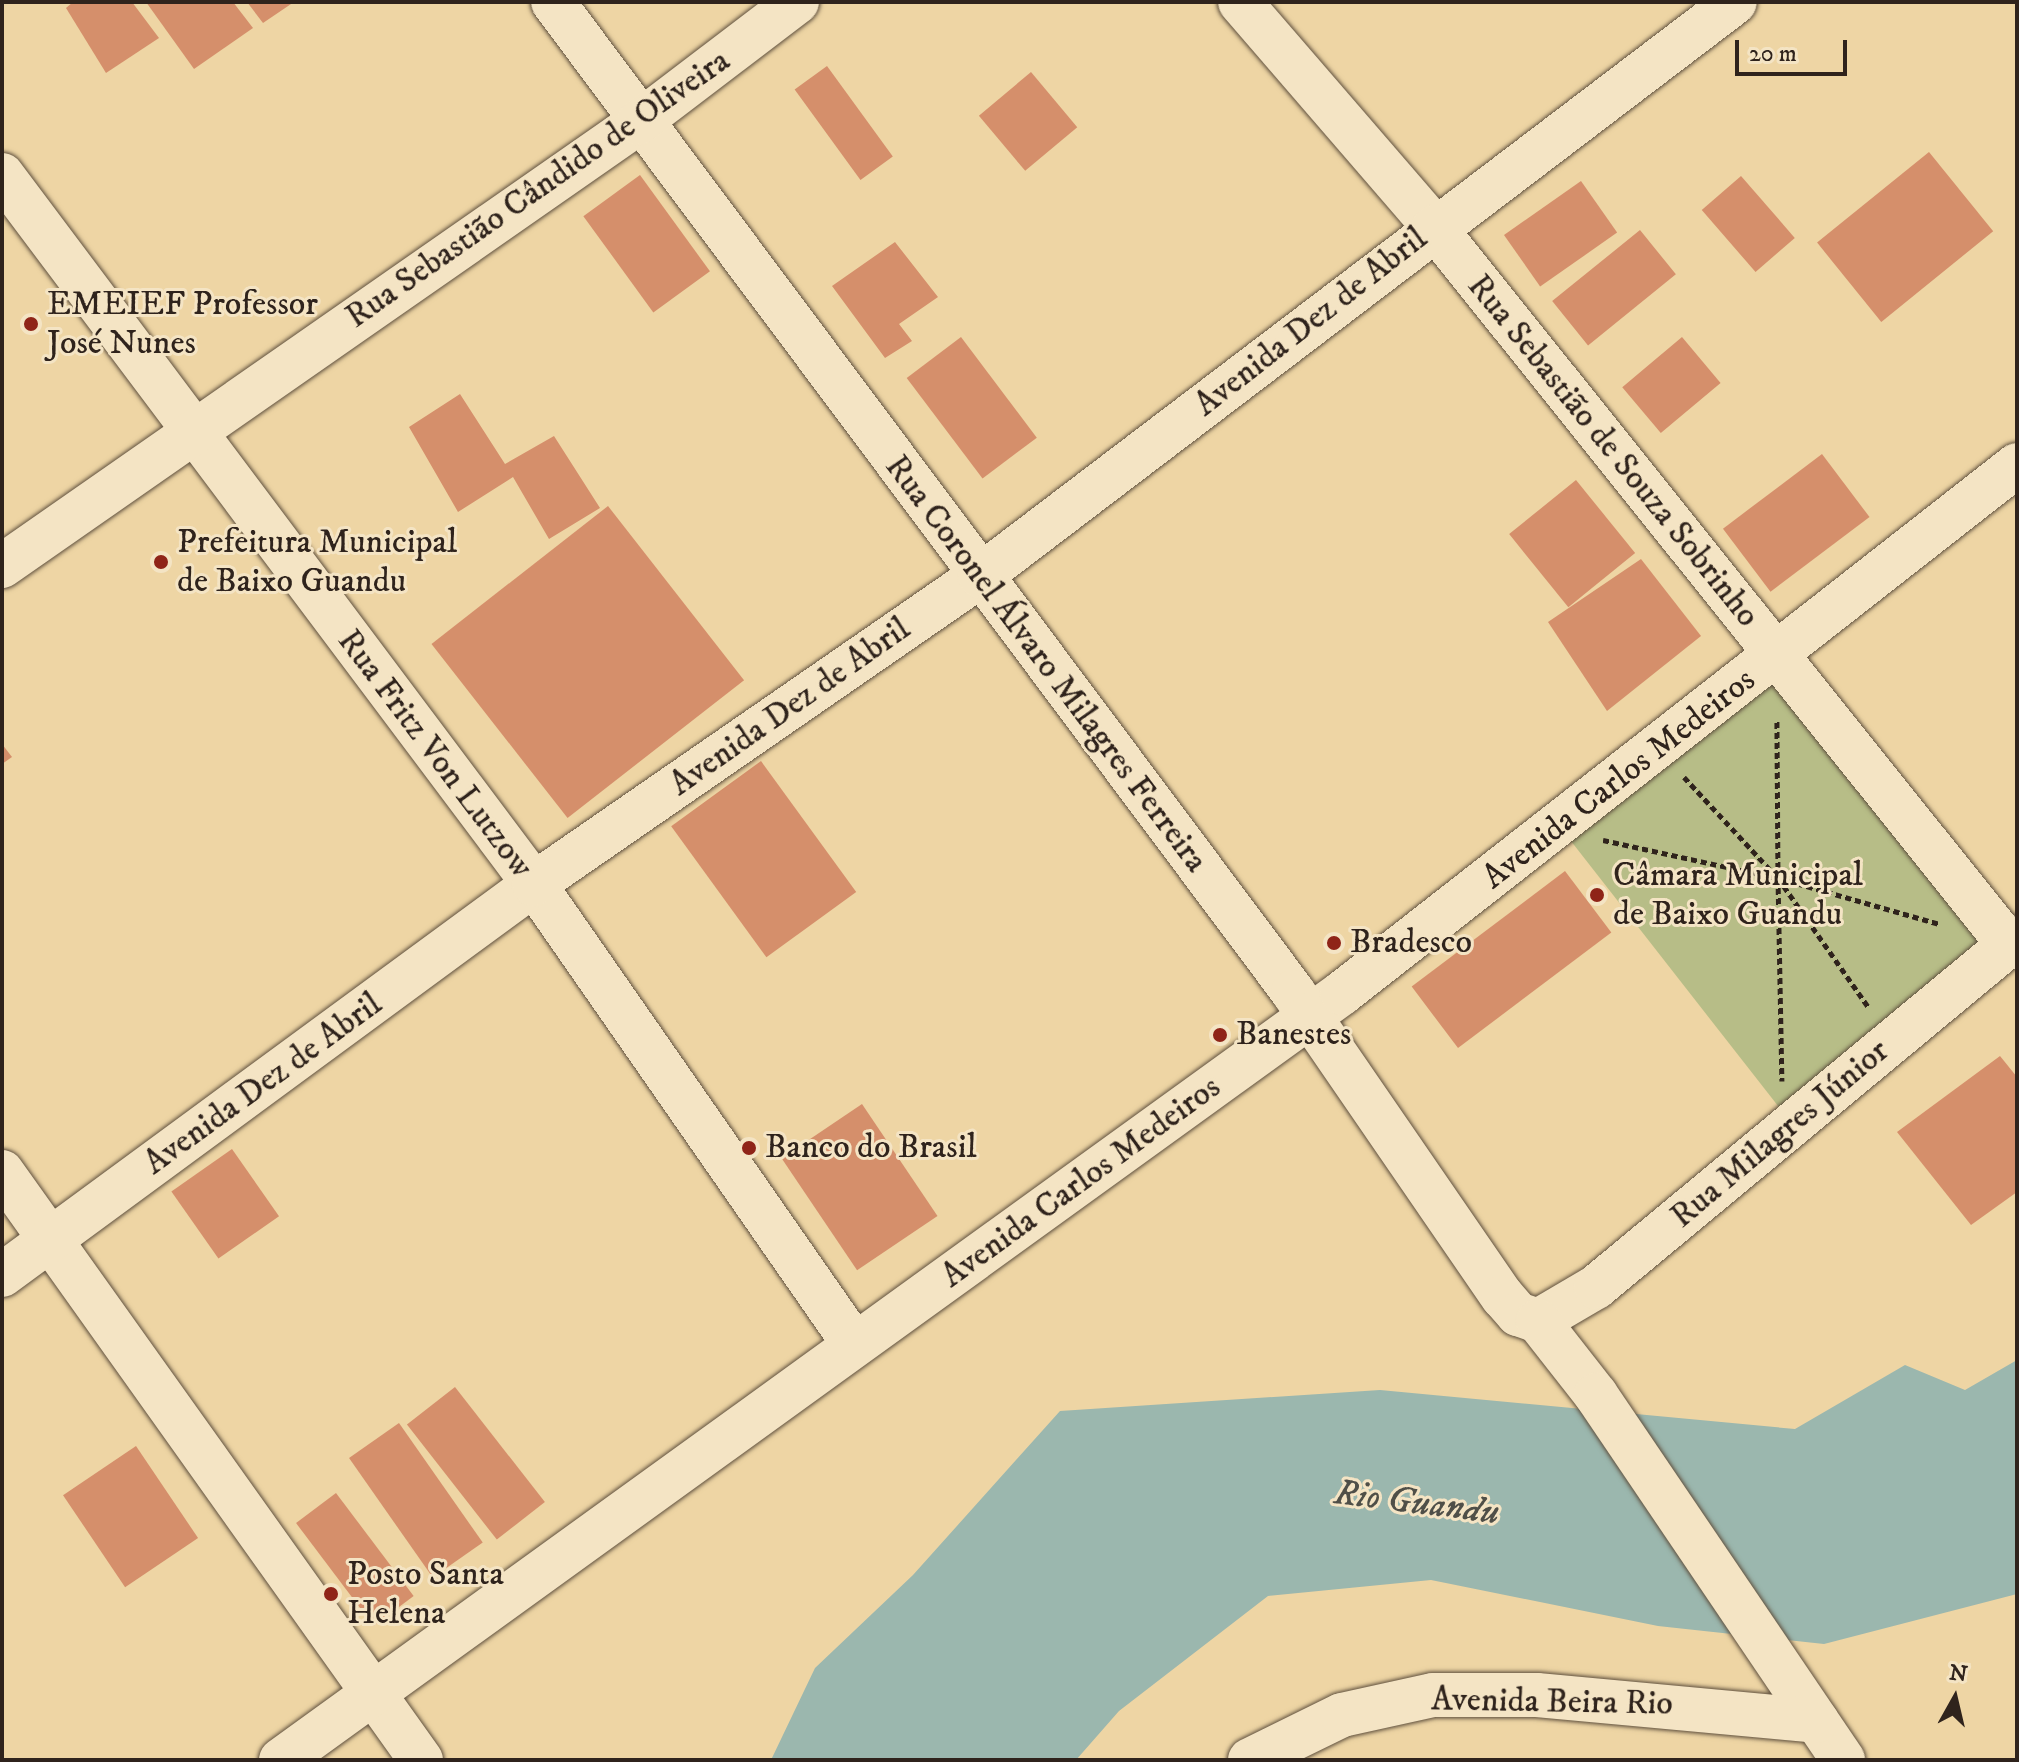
<!DOCTYPE html>
<html>
<head>
<meta charset="utf-8">
<style>
	body { margin:0 }
	#map { position:relative; width:2019px; height:1762px; overflow:hidden; background:#eed5a4; font-family:"IM FELL DW Pica",serif }
	div>[style] { position:absolute }
	.green>* { inset:0; background:#b7bd87; transform-origin:0 0 }
	.water>* { inset:0; background:#9bb7ae }
	.building>* { inset:0; background:#d58f6b; transform-origin:0 0 }
	.path>* { height:5px; margin-top:-2.5px; transform-origin:0; background:repeating-linear-gradient(90deg,#2f231c 0 6px,transparent 0 10px) }
	.roads { filter:drop-shadow(0 0 2px #5f503e) drop-shadow(0 0 2px #5f503e) }
	.minor>* { height:44px; margin:-22px; padding:0 22px; transform-origin:22px; border-radius:22px; background:#f4e4c4 }
	.dots>* { width:22px; height:22px; translate:-50% -50%; box-sizing:border-box; border:4px solid #f4e4c4; border-radius:50% }
	span { translate:-50% -50%; white-space:nowrap; text-align:center; line-height:1.15; -webkit-text-stroke:6px #f4e4c4; paint-order:stroke }
	.street-label { font-size:34px; color:#2f231c }
	.poi-label { font-size:34px; color:#2f231c }
	.left { translate:0 -50%; text-align:left }
	.water-label { font-size:36px; color:#4f4f48; font-style:italic }
	.frame { position:absolute; inset:0; border:4px solid #2f231c; pointer-events:none }
	.north { position:absolute; left:1915px; top:1658px; width:80px; height:80px; -webkit-text-stroke:6px #f4e4c4; paint-order:stroke; rotate:8deg; font-size:22px; font-weight:700; line-height:32px; text-align:center; color:#2f231c }
	.north::after { content:''; display:block; margin:auto; width:28px; height:36px; background:#2f231c; clip-path:polygon(50% 0,100% 100%,50% 72%,0 100%) }
	.scale { position:absolute; left:1735px; top:40px; width:112px; height:36px; box-sizing:border-box; border:4px solid #2f231c; border-top:0; padding-left:10px; font-size:24px; line-height:28px; white-space:nowrap; color:#2f231c; -webkit-text-stroke:6px #f4e4c4; paint-order:stroke }
</style>
</head>
<body>
<div id="map">
	<div class="green">
		<i style="left:1778px;top:674px;width:345px;height:266px;rotate:52deg"></i>
	</div>
	<div class="water">
		<i style="clip-path:polygon(2017px 1360px,2017px 1594px,1824px 1644px,1658px 1626px,1431px 1580px,1268px 1596px,1119px 1711px,1076px 1760px,771px 1760px,815px 1668px,913px 1575px,1060px 1411px,1380px 1390px,1795px 1429px,1905px 1365px,1965px 1390px)"></i>
	</div>
	<div class="building">
		<i style="clip-path:polygon(73px 2px,132px 2px,159px 38px,106px 73px,66px 8px)"></i>
		<i style="clip-path:polygon(146px 2px,233px 2px,253px 28px,194px 69px)"></i>
		<i style="clip-path:polygon(247px 2px,294px 2px,263px 23px)"></i>
		<i style="left:827px;top:66px;width:112px;height:40px;rotate:54deg"></i>
		<i style="left:1031px;top:72px;width:72px;height:68px;rotate:50deg"></i>
		<i style="left:1929px;top:152px;width:102px;height:144px;rotate:51deg"></i>
		<i style="left:640px;top:175px;width:119px;height:70px;rotate:54deg"></i>
		<i style="left:1741px;top:176px;width:82px;height:52px;rotate:49deg"></i>
		<i style="left:1581px;top:181px;width:63px;height:94px;rotate:55deg"></i>
		<i style="left:1640px;top:230px;width:57px;height:113px;rotate:51deg"></i>
		<i style="clip-path:polygon(895px 242px,938px 297px,899px 324px,912px 341px,885px 358px,832px 286px)"></i>
		<i style="left:961px;top:337px;width:126px;height:68px;rotate:53deg"></i>
		<i style="left:1682px;top:337px;width:60px;height:78px;rotate:50deg"></i>
		<i style="clip-path:polygon(460px 394px,505px 464px,554px 436px,600px 508px,549px 539px,513px 477px,458px 512px,409px 427px)"></i>
		<i style="left:1822px;top:454px;width:79px;height:124px;rotate:53deg"></i>
		<i style="left:1576px;top:480px;width:94px;height:86px;rotate:51deg"></i>
		<i style="left:608px;top:506px;width:221px;height:224px;rotate:52deg"></i>
		<i style="clip-path:polygon(1641px 559px,1701px 636px,1607px 711px,1548px 622px)"></i>
		<i style="clip-path:polygon(2px 744px,12px 757px,2px 764px)"></i>
		<i style="left:761px;top:761px;width:162px;height:111px;rotate:54deg"></i>
		<i style="left:1565px;top:871px;width:77px;height:192px;rotate:53deg"></i>
		<i style="clip-path:polygon(2000px 1056px,2017px 1077px,2017px 1192px,1971px 1225px,1897px 1132px)"></i>
		<i style="left:862px;top:1104px;width:135px;height:97px;rotate:56deg"></i>
		<i style="left:232px;top:1149px;width:82px;height:74px;rotate:55deg"></i>
		<i style="left:455px;top:1387px;width:146px;height:61px;rotate:52deg"></i>
		<i style="left:399px;top:1423px;width:146px;height:61px;rotate:55deg"></i>
		<i style="left:136px;top:1446px;width:111px;height:88px;rotate:56deg"></i>
		<i style="left:336px;top:1493px;width:129px;height:50px;rotate:53deg"></i>
	</div>
	<div class="path">
		<i style="left:1684px;top:777px;width:138px;rotate:47.1deg"></i>
		<i style="left:1778px;top:878px;width:157px;rotate:-90.4deg"></i>
		<i style="left:1603px;top:840px;width:179px;rotate:12.3deg"></i>
		<i style="left:1778px;top:878px;width:167px;rotate:15.9deg"></i>
		<i style="left:1778px;top:878px;width:203px;rotate:88.9deg"></i>
		<i style="left:1778px;top:878px;width:159px;rotate:55deg"></i>
	</div>
	<div class="roads">
		<div class="minor">
			<i style="left:553px;top:2px;width:1236px;rotate:53.22deg"></i>
			<i style="left:1293px;top:992px;width:370px;rotate:55.5deg"></i>
			<i style="left:1503px;top:1297px;width:23px;rotate:49deg"></i>
			<i style="left:1518px;top:1314px;width:21px;rotate:19deg"></i>
			<i style="left:1240px;top:2px;width:297px;rotate:49.2deg"></i>
			<i style="left:1434px;top:227px;width:920px;rotate:51.31deg"></i>
			<i style="left:2px;top:175px;width:886px;rotate:53.12deg"></i>
			<i style="left:534px;top:884px;width:560px;rotate:55.18deg"></i>
			<i style="left:2px;top:566px;width:775px;rotate:-34.86deg"></i>
			<i style="left:638px;top:123px;width:200px;rotate:-37.3deg"></i>
			<i style="left:2px;top:1172px;width:722px;rotate:54.53deg"></i>
			<i style="left:2px;top:1275px;width:660px;rotate:-36.31deg"></i>
			<i style="left:534px;top:884px;width:542px;rotate:-34.63deg"></i>
			<i style="left:980px;top:576px;width:948px;rotate:-37.24deg"></i>
			<i style="left:1538px;top:1321px;width:67px;rotate:-30.4deg"></i>
			<i style="left:1596px;top:1287px;width:547px;rotate:-39.66deg"></i>
			<i style="left:1538px;top:1321px;width:94px;rotate:51.9deg"></i>
			<i style="left:1596px;top:1395px;width:441px;rotate:55.9deg"></i>
			<i style="left:281px;top:1760px;width:1309px;rotate:-35.86deg"></i>
			<i style="left:1342px;top:993px;width:857px;rotate:-38.03deg"></i>
			<i style="left:1250px;top:1760px;width:102px;rotate:-26.1deg"></i>
			<i style="left:1342px;top:1715px;width:93px;rotate:-12.4deg"></i>
			<i style="left:1433px;top:1695px;width:104px"></i>
			<i style="left:1537px;top:1695px;width:281px;rotate:5.3deg"></i>
		</div>
	</div>
	<div class="dots">
		<i style="left:31px;top:324px;background:#8f2418"></i>
		<i style="left:161px;top:562px;background:#8f2418"></i>
		<i style="left:1597px;top:895px;background:#8f2418"></i>
		<i style="left:1334px;top:943px;background:#8f2418"></i>
		<i style="left:1220px;top:1035px;background:#8f2418"></i>
		<i style="left:749px;top:1148px;background:#8f2418"></i>
		<i style="left:331px;top:1594px;background:#8f2418"></i>
	</div>
	<div class="street-label">
		<span style="left:538px;top:189px;rotate:-35deg">Rua Sebastião Cândido de Oliveira</span>
		<span style="left:1311px;top:322px;rotate:-38deg">Avenida Dez de Abril</span>
		<span style="left:1613px;top:451px;rotate:51deg">Rua Sebastião de Souza Sobrinho</span>
		<span style="left:1046px;top:664px;rotate:53deg">Rua Coronel Álvaro Milagres Ferreira</span>
		<span style="left:790px;top:707px;rotate:-35deg">Avenida Dez de Abril</span>
		<span style="left:435px;top:754px;rotate:53deg">Rua Fritz Von Lutzow</span>
		<span style="left:1619px;top:779px;rotate:-38deg">Avenida Carlos Medeiros</span>
		<span style="left:263px;top:1084px;rotate:-36deg">Avenida Dez de Abril</span>
		<span style="left:1780px;top:1134px;rotate:-40deg">Rua Milagres Júnior</span>
		<span style="left:1081px;top:1182px;rotate:-36deg">Avenida Carlos Medeiros</span>
		<span style="left:1552px;top:1702px;rotate:1deg">Avenida Beira Rio</span>
	</div>
	<div class="poi-label">
		<span class="left" style="left:47px;top:324px">EMEIEF Professor<br>José Nunes</span>
		<span class="left" style="left:177px;top:562px">Prefeitura Municipal<br>de Baixo Guandu</span>
		<span class="left" style="left:1613px;top:895px">Câmara Municipal<br>de Baixo Guandu</span>
		<span class="left" style="left:1350px;top:943px">Bradesco</span>
		<span class="left" style="left:1236px;top:1035px">Banestes</span>
		<span class="left" style="left:765px;top:1148px">Banco do Brasil</span>
		<span class="left" style="left:347px;top:1594px">Posto Santa<br>Helena</span>
	</div>
	<div class="water-label">
		<span style="left:1417px;top:1503px;rotate:7deg">Rio Guandu</span>
	</div>
	<div class="frame"></div>
	<div class="north">N</div>
	<div class="scale">20 m</div>
</div>
</body>
</html>
